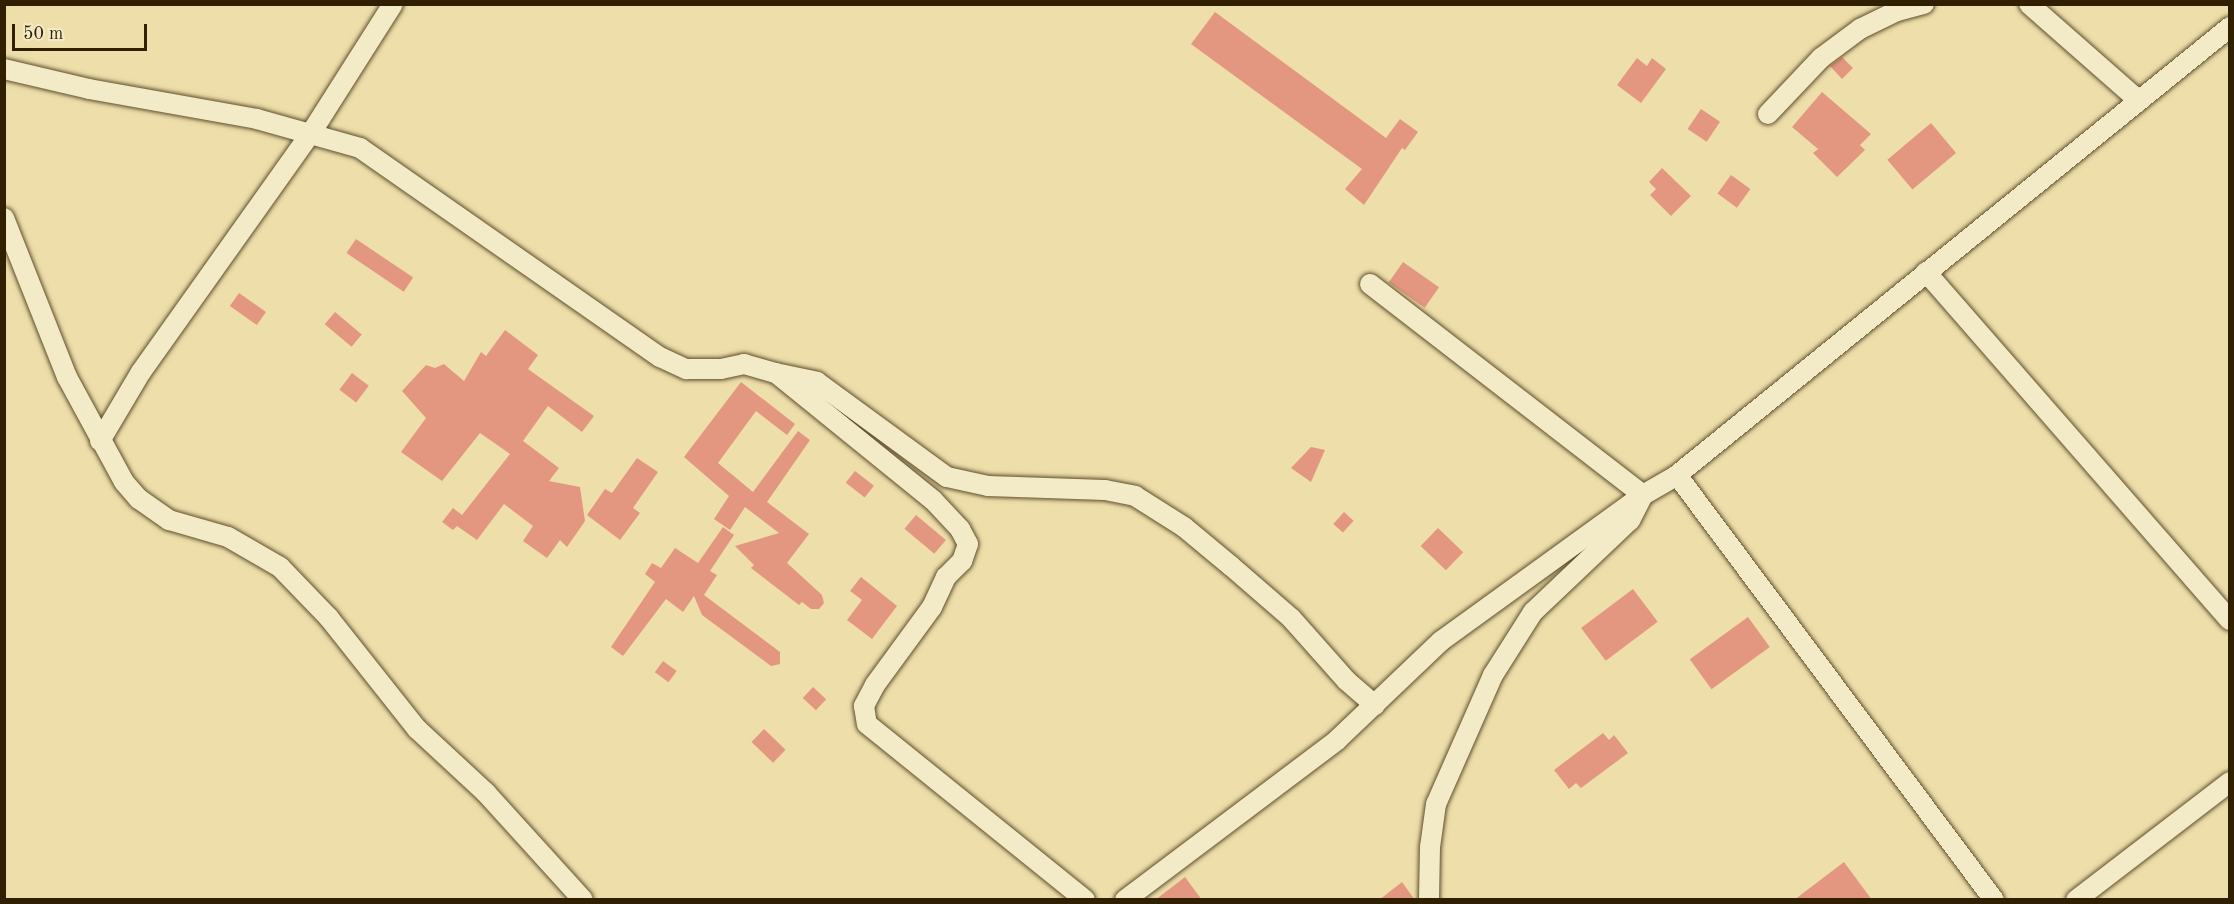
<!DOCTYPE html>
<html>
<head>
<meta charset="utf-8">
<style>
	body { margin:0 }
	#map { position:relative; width:2234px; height:904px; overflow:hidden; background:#eddeaa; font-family:"Old Standard TT",serif }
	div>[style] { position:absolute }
	.building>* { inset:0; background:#e49780; transform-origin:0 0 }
	.roads { filter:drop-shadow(0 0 2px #604f2c) drop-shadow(0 0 2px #604f2c) }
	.minor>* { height:20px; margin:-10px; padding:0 10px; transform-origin:10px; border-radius:10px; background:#f3eac8 }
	span { translate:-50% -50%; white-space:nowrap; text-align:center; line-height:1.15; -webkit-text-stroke:4.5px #f3eac8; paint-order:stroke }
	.frame { position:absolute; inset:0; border:6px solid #311f02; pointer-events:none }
	.scale { position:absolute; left:12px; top:24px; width:135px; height:27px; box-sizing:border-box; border:3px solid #311f02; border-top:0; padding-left:8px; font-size:18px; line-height:21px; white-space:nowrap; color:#311f02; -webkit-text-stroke:4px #f3eac8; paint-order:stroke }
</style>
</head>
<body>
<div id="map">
	<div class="building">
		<i style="clip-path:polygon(1215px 12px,1386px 138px,1400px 119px,1418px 132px,1405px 150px,1402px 148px,1364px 205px,1345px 189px,1362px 169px,1191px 44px)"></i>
		<i style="clip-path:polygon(1842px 57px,1853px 68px,1842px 79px,1830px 66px)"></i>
		<i style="clip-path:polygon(1637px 58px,1647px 66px,1652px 58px,1666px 69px,1641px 103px,1617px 85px)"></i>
		<i style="clip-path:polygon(1822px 92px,1871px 134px,1860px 145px,1865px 150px,1837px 177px,1813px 153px,1818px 149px,1792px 127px)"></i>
		<i style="left:1701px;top:109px;width:23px;height:24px;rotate:34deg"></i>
		<i style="left:1931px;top:123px;width:39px;height:57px;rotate:50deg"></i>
		<i style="clip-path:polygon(1662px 168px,1691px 196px,1671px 216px,1650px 195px,1656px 189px,1649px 182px)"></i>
		<i style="left:1731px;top:175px;width:24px;height:23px;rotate:36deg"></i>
		<i style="left:356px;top:239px;width:69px;height:17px;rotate:34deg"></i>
		<i style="left:1403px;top:262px;width:44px;height:25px;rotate:35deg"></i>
		<i style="left:239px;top:293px;width:33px;height:16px;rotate:35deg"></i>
		<i style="left:335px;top:312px;width:35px;height:16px;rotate:40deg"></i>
		<i style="clip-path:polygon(505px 330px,538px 355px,528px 369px,594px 416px,582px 432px,548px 406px,523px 441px,559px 468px,549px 481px,580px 487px,585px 521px,567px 547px,560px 540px,547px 558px,523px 541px,533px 526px,504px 504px,477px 540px,457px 526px,453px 530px,442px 522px,453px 508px,462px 515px,510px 454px,503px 449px,480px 433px,442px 481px,401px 452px,426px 418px,402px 391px,426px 365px,435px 368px,444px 364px,464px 381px,481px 352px,486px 356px)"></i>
		<i style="left:352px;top:373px;width:21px;height:21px;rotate:37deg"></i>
		<i style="clip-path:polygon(741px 382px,795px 424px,787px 435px,756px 411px,718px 463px,753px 492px,798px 431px,810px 440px,767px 502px,809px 534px,787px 563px,822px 595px,824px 603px,819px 609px,811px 609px,802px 602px,799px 605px,751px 568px,754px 565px,735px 546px,779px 533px,745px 507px,730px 530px,714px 519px,729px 496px,684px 457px)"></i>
		<i style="clip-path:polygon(1311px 447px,1325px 450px,1311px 482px,1291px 468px)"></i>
		<i style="clip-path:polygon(637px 458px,658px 472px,633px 508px,640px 513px,620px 540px,587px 515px,605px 489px,612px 493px)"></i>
		<i style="left:855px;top:471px;width:24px;height:15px;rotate:38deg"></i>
		<i style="left:1344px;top:512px;width:13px;height:16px;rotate:42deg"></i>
		<i style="left:916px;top:515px;width:39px;height:18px;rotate:40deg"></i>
		<i style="clip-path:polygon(723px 527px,734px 535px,710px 571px,717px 575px,704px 595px,780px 652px,780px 664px,771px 666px,702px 615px,694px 596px,683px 612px,666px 599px,623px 656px,611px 647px,655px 582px,645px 574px,652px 563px,661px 568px,675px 548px,698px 563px)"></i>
		<i style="left:1438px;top:528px;width:35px;height:25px;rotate:44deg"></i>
		<i style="clip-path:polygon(861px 577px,897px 606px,872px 639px,847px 620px,862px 600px,850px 591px)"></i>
		<i style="left:1633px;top:589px;width:41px;height:65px;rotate:53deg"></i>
		<i style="left:1748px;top:617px;width:37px;height:72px;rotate:54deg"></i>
		<i style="left:663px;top:661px;width:17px;height:14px;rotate:36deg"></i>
		<i style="left:813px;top:687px;width:18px;height:15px;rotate:43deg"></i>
		<i style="left:764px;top:729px;width:30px;height:18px;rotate:44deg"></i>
		<i style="clip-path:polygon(1603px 733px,1609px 740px,1614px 735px,1628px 753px,1581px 788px,1576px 783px,1569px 789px,1554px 770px)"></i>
		<i style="clip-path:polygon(1844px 862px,1872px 900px,1794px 900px)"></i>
		<i style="clip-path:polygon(1185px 877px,1202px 900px,1155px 900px)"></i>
		<i style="clip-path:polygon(1402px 882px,1415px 900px,1379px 900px)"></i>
	</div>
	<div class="roads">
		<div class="minor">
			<i style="left:2029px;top:4px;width:144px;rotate:41.3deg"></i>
			<i style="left:4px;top:69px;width:87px;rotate:13.2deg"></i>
			<i style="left:89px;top:89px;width:171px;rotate:10.1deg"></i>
			<i style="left:257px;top:119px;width:107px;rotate:15.7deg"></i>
			<i style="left:360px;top:148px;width:366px;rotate:34.9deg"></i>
			<i style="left:660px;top:357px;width:29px;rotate:25deg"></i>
			<i style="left:686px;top:369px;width:35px"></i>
			<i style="left:721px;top:369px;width:24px;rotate:-12deg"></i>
			<i style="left:744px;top:364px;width:33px;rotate:16deg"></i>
			<i style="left:776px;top:373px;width:202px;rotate:39deg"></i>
			<i style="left:933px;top:500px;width:40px;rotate:47deg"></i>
			<i style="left:960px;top:529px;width:17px;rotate:62deg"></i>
			<i style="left:968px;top:544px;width:18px;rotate:109deg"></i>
			<i style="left:962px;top:561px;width:23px;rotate:135deg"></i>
			<i style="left:946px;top:577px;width:33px;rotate:115deg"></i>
			<i style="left:932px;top:607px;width:97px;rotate:126.2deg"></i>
			<i style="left:875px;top:685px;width:24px;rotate:118deg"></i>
			<i style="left:864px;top:706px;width:18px;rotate:81deg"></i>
			<i style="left:867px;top:724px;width:280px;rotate:38.9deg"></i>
			<i style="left:1768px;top:114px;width:77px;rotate:-46.6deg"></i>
			<i style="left:1821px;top:58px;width:49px;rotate:-36.6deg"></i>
			<i style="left:1860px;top:29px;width:41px;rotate:-25.9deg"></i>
			<i style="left:1897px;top:11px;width:28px;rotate:-15deg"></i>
			<i style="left:4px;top:218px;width:171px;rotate:68.4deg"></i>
			<i style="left:67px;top:377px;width:119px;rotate:61.5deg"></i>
			<i style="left:124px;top:482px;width:23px;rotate:49deg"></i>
			<i style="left:139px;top:499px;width:37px;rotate:35deg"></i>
			<i style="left:169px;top:520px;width:61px;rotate:16.1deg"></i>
			<i style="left:228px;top:537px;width:60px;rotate:30deg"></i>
			<i style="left:280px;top:567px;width:71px;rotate:46.1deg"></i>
			<i style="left:329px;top:618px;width:142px;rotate:51.6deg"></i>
			<i style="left:417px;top:729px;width:94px;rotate:42.8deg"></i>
			<i style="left:486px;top:793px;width:144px;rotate:47.8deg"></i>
			<i style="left:1926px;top:272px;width:462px;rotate:48.9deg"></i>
			<i style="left:1370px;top:284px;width:345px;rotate:37.7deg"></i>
			<i style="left:1643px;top:495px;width:28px;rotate:117deg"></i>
			<i style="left:1630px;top:520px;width:134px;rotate:136.5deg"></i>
			<i style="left:1533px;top:612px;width:75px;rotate:122.4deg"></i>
			<i style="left:1493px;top:675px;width:141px;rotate:113.8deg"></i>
			<i style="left:1436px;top:804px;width:43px;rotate:97.9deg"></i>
			<i style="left:1430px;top:847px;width:53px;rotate:91.1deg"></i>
			<i style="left:780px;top:374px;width:38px;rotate:12deg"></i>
			<i style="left:817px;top:382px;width:161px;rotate:36.2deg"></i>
			<i style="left:947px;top:477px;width:42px;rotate:12.4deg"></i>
			<i style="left:988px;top:486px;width:117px;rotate:2deg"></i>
			<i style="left:1105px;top:490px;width:31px;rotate:11deg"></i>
			<i style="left:1135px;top:496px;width:58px;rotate:32.3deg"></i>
			<i style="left:1184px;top:527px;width:61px;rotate:39.7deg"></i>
			<i style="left:1231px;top:566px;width:79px;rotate:40.9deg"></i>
			<i style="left:1291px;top:618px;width:84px;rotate:48.4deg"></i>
			<i style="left:1347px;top:681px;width:37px;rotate:41deg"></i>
			<i style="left:100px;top:441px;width:80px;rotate:-59.3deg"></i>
			<i style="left:141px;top:372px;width:297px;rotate:-54.6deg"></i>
			<i style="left:313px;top:130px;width:149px;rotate:-57.6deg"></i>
			<i style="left:1677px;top:475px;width:530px;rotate:53.28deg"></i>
			<i style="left:1125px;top:900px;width:266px;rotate:-37deg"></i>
			<i style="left:1337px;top:740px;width:144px;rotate:-43.6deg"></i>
			<i style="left:1441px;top:641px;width:249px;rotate:-35.9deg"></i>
			<i style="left:1643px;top:495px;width:39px;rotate:-30deg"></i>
			<i style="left:1677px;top:475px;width:712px;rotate:-39.01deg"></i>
			<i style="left:2076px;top:900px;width:194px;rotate:-37.5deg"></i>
		</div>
	</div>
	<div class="frame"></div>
	<div class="scale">50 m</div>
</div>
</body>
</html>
